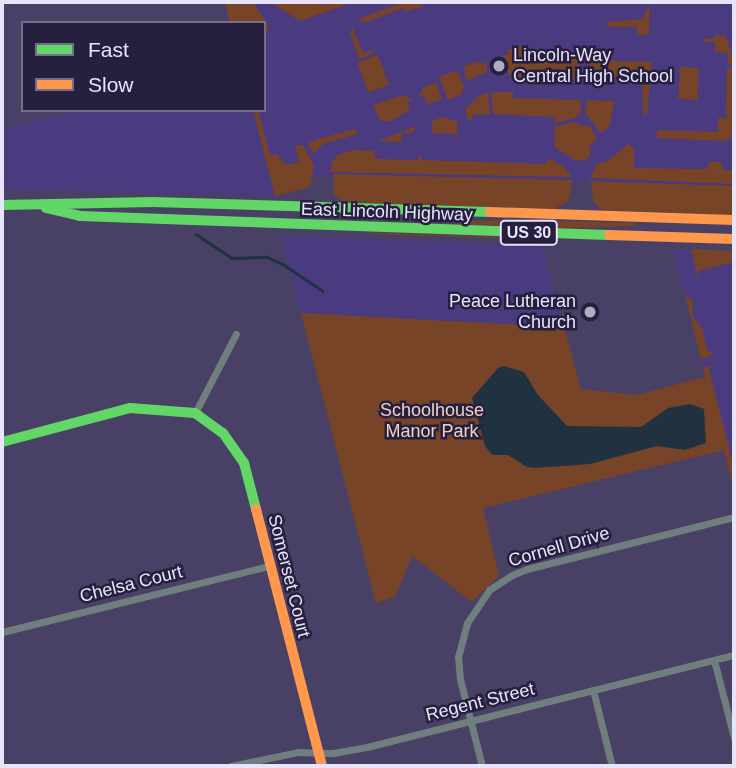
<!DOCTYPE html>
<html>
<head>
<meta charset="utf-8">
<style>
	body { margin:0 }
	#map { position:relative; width:736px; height:768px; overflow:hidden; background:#494065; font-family:Helvetica,sans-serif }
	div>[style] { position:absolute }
	.built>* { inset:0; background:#4a3a7f }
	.green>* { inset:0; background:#784428; transform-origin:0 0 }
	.water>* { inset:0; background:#20323f }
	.stream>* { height:2.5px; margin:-1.25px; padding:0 1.25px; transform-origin:1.25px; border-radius:1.25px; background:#20323f }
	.street>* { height:7px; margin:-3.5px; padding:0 3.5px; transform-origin:3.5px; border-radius:3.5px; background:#6e7f7e }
	.fast>* { height:10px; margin:-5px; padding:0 5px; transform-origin:5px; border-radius:5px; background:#63d668 }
	.slow>* { height:10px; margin:-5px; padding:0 5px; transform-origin:5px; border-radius:5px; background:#ff974d }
	.dots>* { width:19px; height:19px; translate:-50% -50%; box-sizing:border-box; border:4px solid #26203e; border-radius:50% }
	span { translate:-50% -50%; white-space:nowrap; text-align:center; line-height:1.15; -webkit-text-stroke:5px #26203e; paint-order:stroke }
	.shield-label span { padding:2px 5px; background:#26203e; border:2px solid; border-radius:5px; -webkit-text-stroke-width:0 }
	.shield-label { font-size:16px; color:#e7e4fc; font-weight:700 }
	.poi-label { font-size:18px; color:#e7e4fc }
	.left { translate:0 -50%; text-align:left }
	.right { translate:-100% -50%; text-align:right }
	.street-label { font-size:18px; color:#e7e4fc }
	.park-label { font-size:18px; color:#eed1c2 }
	.frame { position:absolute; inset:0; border:4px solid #e7e4fc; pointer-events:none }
	.legend { position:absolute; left:21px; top:21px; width:245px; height:91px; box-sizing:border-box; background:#26203e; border:2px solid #736e8a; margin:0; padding:9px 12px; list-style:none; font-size:21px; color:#e7e4fc }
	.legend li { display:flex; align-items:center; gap:14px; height:35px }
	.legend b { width:35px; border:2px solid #736e8a }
</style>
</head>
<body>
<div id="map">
	<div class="built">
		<i style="clip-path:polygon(225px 2px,734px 2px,734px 187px,338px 176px,271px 177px,275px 196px,2px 189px,2px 129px,76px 110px,264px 110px,264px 23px,230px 23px)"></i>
		<i style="clip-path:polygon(281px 236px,542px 245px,564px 327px,301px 313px)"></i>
		<i style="clip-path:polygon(673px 249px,734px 251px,734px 490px,687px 302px)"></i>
	</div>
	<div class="green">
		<i style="clip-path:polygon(225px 2px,253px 2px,269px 27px,266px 33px,264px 23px,230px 23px)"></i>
		<i style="clip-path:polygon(270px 2px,354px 2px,300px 21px)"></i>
		<i style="clip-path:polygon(403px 2px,422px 2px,423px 6px,405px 12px,403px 8px,367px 22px,356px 20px)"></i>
		<i style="clip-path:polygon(650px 4px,649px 35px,637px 35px,637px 27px,607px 27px,607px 22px,642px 19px)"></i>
		<i style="clip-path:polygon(352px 27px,363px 53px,373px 50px,374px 53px,359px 59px,350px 33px)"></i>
		<i style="clip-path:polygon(715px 35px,726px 36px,734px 64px,728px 64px,728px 53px,715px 52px,715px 42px,704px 42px,704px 39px,713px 39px)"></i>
		<i style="clip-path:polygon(521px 45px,524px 45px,524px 51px,530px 55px,578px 57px,580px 79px,510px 77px,503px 56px,508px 54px,507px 51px)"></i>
		<i style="left:378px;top:55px;width:32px;height:22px;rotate:70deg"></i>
		<i style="clip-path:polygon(590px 60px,652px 62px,647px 115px,643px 114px,642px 69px,606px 80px,589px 79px)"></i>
		<i style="clip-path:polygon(479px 61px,480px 64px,487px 62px,487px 72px,466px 81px,464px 66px)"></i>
		<i style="left:680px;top:67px;width:19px;height:32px;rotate:3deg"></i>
		<i style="clip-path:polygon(734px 67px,733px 135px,725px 141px,657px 138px,657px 130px,718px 132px,718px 118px,726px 118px,727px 68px)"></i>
		<i style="clip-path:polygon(454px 71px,459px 74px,464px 87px,460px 95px,448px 100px,439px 77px)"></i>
		<i style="clip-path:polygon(436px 83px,442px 99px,427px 104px,424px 96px,420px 97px,419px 94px,423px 92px,422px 88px)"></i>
		<i style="clip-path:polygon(488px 92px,490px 115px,473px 114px,472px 120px,468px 120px,465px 109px,477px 97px)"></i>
		<i style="clip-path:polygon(491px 92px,513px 92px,513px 98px,580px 100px,581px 112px,575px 118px,555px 123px,555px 117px,493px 114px)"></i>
		<i style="clip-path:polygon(404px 95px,412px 100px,407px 102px,410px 110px,391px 121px,380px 121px,373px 105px)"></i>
		<i style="clip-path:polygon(587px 100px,614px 101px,610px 125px,601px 134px,585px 112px)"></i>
		<i style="clip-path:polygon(253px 110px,258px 110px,270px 155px,277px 154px,285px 164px,292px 164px,299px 161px,295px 146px,303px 145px,314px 166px,310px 187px,275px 196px)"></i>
		<i style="clip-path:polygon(443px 117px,457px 121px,458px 144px,456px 134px,432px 133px,432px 121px)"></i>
		<i style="clip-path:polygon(575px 122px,582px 126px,589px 125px,597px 139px,589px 147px,591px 152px,588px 158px,582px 161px,575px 160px,554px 147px,555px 127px)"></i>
		<i style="clip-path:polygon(417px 126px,412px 133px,402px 133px,401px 142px,378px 141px)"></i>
		<i style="clip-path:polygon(354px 129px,358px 134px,323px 144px,314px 153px,309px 147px,309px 142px)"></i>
		<i style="clip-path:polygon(628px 144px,634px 148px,634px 168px,707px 169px,709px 162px,721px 162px,723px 170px,734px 170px,734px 184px,591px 178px,596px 164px,608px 161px)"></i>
		<i style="clip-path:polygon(354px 150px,374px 151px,376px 159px,418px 160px,420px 153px,422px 160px,546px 164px,548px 158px,564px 167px,572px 177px,330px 172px,332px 162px,339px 154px)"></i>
		<i style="clip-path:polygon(333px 174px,569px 180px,572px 180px,571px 190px,568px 201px,554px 209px,344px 202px,334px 195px)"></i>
		<i style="clip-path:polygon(591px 181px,734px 186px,734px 215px,602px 210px,593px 201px)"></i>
		<i style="clip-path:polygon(522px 220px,635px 223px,635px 226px,574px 228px,466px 224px,466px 221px)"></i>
		<i style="clip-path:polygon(379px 233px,518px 238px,520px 239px,363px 234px)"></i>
		<i style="clip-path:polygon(691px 249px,734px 251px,734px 262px,698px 271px,698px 280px)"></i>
		<i style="clip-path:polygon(685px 295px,693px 300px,692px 316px,702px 328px,707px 351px,713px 352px,709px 357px,701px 359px)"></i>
		<i style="clip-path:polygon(301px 313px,564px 327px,581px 389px,636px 395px,705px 377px,703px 368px,716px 365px,709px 369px,734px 468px,734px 490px,724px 450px,483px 508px,499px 576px,472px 602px,412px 556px,395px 597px,376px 603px)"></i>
	</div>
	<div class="water">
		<i style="clip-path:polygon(504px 366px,524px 372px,538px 395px,567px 426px,641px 427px,668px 408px,690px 404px,704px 409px,706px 443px,685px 450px,657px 446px,590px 464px,535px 468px,527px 467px,508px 455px,492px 455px,485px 446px,472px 398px,498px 368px)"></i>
	</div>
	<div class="stream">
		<i style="left:196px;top:234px;width:43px;rotate:33.7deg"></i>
		<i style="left:232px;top:258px;width:35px;rotate:-2deg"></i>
		<i style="left:267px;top:257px;width:17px;rotate:24deg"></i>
		<i style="left:283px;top:264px;width:48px;rotate:34deg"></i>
	</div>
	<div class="street">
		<i style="left:195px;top:413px;width:89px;rotate:-62.6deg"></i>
		<i style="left:2px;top:632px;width:275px;rotate:-13.9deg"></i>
		<i style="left:714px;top:660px;width:81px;rotate:75.6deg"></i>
		<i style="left:593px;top:690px;width:78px;rotate:76deg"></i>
		<i style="left:231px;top:766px;width:68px;rotate:-11.8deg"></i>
		<i style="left:298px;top:752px;width:35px;rotate:2deg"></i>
		<i style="left:333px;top:753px;width:35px;rotate:-10deg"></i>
		<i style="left:367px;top:747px;width:378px;rotate:-14.1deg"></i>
		<i style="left:482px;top:766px;width:90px;rotate:-104.2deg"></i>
		<i style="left:460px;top:679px;width:22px;rotate:-95deg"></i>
		<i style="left:458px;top:657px;width:35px;rotate:-75deg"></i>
		<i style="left:467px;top:623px;width:40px;rotate:-56deg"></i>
		<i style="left:489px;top:590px;width:27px;rotate:-33deg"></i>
		<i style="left:512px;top:575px;width:16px;rotate:-22deg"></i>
		<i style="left:527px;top:569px;width:213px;rotate:-14.1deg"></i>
	</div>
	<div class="fast">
		<i style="left:2px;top:205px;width:151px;rotate:-1.1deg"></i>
		<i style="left:153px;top:202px;width:337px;rotate:1.7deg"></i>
		<i style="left:46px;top:208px;width:35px;rotate:13deg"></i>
		<i style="left:80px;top:216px;width:529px;rotate:2.06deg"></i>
		<i style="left:2px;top:442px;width:132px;rotate:-14.9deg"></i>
		<i style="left:130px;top:408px;width:65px;rotate:4.4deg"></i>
		<i style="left:195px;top:413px;width:34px;rotate:36deg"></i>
		<i style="left:223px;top:433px;width:37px;rotate:55deg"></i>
		<i style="left:244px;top:463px;width:48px;rotate:75.4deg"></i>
	</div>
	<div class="slow">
		<i style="left:490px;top:212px;width:244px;rotate:1.9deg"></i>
		<i style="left:609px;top:235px;width:125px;rotate:1.8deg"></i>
		<i style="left:256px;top:509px;width:265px;rotate:75.6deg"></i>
	</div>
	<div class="dots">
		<i style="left:499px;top:66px;background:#b0abc7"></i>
		<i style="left:590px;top:312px;background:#b0abc7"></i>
	</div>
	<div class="shield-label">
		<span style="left:529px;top:233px">US 30</span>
	</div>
	<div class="poi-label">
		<span class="left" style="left:513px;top:66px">Lincoln-Way<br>Central High School</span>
		<span class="right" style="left:576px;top:312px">Peace Lutheran<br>Church</span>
	</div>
	<div class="street-label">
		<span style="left:387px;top:212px;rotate:2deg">East Lincoln Highway</span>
		<span style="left:559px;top:547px;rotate:-16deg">Cornell Drive</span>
		<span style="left:289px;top:576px;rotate:76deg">Somerset Court</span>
		<span style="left:131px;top:584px;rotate:-14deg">Chelsa Court</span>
		<span style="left:480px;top:702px;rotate:-14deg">Regent Street</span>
	</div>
	<div class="park-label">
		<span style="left:432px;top:421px">Schoolhouse<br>Manor Park</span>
	</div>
	<div class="frame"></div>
	<ul class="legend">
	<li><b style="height:9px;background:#63d668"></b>Fast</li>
	<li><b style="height:9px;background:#ff974d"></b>Slow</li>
	</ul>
</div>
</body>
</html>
